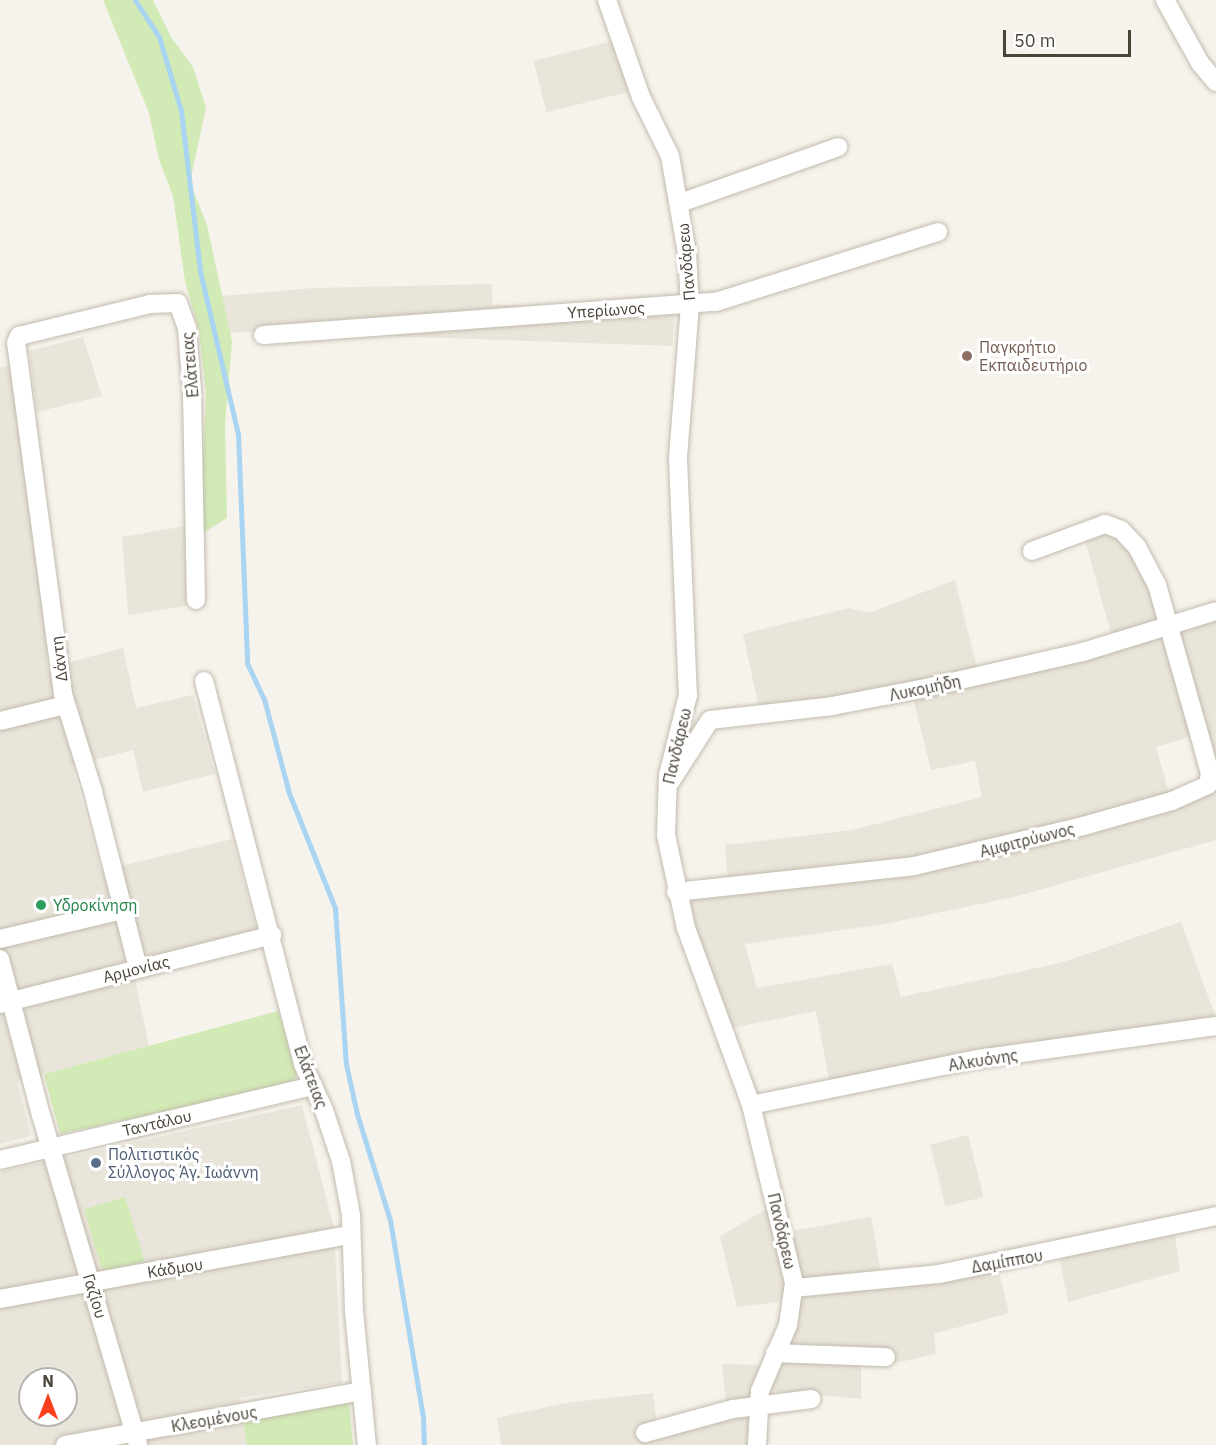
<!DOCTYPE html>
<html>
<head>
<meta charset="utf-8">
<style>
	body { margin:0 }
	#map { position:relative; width:1216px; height:1445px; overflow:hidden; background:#f6f3ec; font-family:"IBM Plex Sans",sans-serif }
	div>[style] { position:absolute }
	.residential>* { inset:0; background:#eae5da; transform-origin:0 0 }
	.green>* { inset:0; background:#d2eab5; transform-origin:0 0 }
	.stream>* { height:5px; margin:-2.5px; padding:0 2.5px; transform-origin:2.5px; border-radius:2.5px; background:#a9d4f2 }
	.roads { filter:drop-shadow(0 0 2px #c2bbae) drop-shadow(0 0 2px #c2bbae) }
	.minor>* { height:18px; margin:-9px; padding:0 9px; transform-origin:9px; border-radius:9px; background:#fff }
	.dots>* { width:16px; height:16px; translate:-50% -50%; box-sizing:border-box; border:3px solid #fff; border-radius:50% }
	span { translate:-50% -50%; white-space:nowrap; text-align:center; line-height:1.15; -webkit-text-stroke:6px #fff; paint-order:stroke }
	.street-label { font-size:16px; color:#4b4439 }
	.education-label { font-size:16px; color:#785e54 }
	.left { translate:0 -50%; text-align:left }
	.leisure-label { font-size:16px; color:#27864d }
	.service-label { font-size:16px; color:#4e5e75 }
	.north { position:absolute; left:18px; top:1367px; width:60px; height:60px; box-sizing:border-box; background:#fff; border:2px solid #b7b4b0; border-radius:50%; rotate:0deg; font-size:16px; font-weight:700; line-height:24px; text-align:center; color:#4b4439 }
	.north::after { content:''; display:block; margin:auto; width:21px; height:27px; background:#fc3f1d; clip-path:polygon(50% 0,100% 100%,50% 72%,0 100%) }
	.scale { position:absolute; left:1003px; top:30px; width:128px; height:27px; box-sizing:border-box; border:3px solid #4b4439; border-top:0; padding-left:8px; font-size:18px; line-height:21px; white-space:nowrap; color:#4b4439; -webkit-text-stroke:4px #fff; paint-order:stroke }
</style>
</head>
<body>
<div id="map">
	<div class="residential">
		<i style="left:617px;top:40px;width:53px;height:86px;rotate:76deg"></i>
		<i style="clip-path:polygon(492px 284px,493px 313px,230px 333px,222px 296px,313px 288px)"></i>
		<i style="left:674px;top:311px;width:35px;height:312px;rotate:92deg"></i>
		<i style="clip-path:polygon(83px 337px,102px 396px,37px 412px,29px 351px)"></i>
		<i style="clip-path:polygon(12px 365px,36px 536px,48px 668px,123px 648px,136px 708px,193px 695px,215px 774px,143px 792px,133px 750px,72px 766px,101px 871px,232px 839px,261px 947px,135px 979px,149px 1046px,17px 1081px,31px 1136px,0 1144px,0 367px)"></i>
		<i style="clip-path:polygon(185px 526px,186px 606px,128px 615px,122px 537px)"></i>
		<i style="clip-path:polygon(1107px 530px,1134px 554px,1142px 569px,1159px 623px,1112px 637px,1084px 537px)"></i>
		<i style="clip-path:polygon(955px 580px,977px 668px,876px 692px,759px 708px,743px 634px,849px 608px,869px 613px)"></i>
		<i style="clip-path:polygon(1216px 620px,1216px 775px,1175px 633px)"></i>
		<i style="clip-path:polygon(1163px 638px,1192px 736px,1156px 747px,1169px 793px,984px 844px,894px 861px,728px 880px,725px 845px,852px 830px,982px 797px,975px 761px,931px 770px,913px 698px)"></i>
		<i style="clip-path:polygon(1216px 791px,1216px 840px,1014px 897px,884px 924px,745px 944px,757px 988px,892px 964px,901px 997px,1060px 963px,1181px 922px,1216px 1018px,830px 1084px,816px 1011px,732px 1028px,691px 914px,692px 894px,758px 890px,1180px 805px)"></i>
		<i style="clip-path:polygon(evenodd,302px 1105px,334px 1228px,342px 1383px,239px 1398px,247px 1445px,0 1445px,0 1172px,302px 1105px,30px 1379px,66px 1379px,66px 1415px,30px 1415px,30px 1379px)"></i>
		<i style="left:968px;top:1135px;width:64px;height:39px;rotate:76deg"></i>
		<i style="clip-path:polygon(770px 1207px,788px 1294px,778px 1302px,737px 1307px,720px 1236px)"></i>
		<i style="left:871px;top:1217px;width:58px;height:82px;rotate:80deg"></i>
		<i style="clip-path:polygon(1174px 1228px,1180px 1271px,1068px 1302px,1059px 1255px)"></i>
		<i style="clip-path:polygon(998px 1267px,1009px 1313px,934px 1334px,936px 1354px,891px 1364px,861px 1361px,861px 1399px,768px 1390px,799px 1298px)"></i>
		<i style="clip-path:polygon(722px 1364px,760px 1365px,751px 1445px,501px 1445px,497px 1418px,565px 1403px,653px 1393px,658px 1433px,727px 1413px)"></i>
	</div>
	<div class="green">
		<i style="clip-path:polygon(103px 0,153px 0,171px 37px,193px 67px,206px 108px,190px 182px,207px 225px,232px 341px,225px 425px,227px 518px,200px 535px,206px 393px,199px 331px,185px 281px,173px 196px,159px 160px,149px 113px)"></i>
		<i style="clip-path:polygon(278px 1011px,297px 1071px,294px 1084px,60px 1134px,44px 1074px)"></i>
		<i style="left:125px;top:1197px;width:67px;height:43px;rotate:73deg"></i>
		<i style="clip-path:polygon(349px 1402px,353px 1445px,247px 1445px,243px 1420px)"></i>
	</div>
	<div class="stream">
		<i style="left:135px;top:0;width:44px;rotate:57deg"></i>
		<i style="left:159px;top:37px;width:77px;rotate:73.4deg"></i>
		<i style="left:181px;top:111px;width:161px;rotate:83.2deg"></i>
		<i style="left:200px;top:271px;width:167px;rotate:76.9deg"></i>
		<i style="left:238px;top:434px;width:229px;rotate:87.7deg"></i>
		<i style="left:247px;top:663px;width:40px;rotate:65deg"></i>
		<i style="left:264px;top:699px;width:97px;rotate:75.1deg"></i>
		<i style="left:289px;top:793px;width:124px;rotate:68.2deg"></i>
		<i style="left:335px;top:908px;width:156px;rotate:86deg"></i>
		<i style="left:346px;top:1064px;width:51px;rotate:77.6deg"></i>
		<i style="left:357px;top:1114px;width:111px;rotate:72.7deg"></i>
		<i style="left:390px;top:1220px;width:201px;rotate:80.5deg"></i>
		<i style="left:423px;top:1418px;width:27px;rotate:88deg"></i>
	</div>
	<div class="roads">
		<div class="minor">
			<i style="left:607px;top:0;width:103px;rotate:70.7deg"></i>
			<i style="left:641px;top:97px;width:66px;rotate:63.8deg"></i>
			<i style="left:670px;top:156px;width:98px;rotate:80.1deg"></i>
			<i style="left:687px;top:253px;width:52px;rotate:86.7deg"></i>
			<i style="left:690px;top:305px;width:154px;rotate:94.5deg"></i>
			<i style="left:678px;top:459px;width:236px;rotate:87.6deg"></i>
			<i style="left:688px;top:695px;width:82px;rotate:104deg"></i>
			<i style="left:668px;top:775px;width:60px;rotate:91.9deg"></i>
			<i style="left:666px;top:835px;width:95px;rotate:77.9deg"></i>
			<i style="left:686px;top:928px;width:189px;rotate:69.8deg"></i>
			<i style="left:751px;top:1105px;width:183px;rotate:76.4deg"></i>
			<i style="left:794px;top:1283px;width:42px;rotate:98.1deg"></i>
			<i style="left:788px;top:1325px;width:72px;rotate:113deg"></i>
			<i style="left:760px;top:1391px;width:54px;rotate:93.2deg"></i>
			<i style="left:1165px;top:0;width:72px;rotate:60.9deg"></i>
			<i style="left:1200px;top:63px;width:25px;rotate:50deg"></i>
			<i style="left:680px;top:203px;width:168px;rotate:-19.5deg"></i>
			<i style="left:263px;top:335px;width:454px;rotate:-4.2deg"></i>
			<i style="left:716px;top:302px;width:233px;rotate:-17.5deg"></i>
			<i style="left:204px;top:681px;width:396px;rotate:75.5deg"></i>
			<i style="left:303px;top:1064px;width:51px;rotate:65.5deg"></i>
			<i style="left:324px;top:1110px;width:54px;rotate:71.6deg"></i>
			<i style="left:341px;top:1161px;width:55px;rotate:79.5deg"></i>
			<i style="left:351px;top:1215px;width:96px;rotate:88.2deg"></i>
			<i style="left:354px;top:1311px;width:135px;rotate:84.5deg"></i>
			<i style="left:0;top:721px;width:67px;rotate:-13.8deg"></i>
			<i style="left:671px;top:781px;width:72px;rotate:-57.4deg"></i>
			<i style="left:710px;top:720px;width:123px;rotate:-6.5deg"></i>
			<i style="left:832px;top:706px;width:91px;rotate:-10.8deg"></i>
			<i style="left:921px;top:689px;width:166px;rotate:-12.9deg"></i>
			<i style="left:1083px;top:652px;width:139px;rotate:-17.1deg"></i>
			<i style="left:676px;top:892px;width:239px;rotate:-6.2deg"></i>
			<i style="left:914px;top:866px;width:174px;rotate:-13.3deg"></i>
			<i style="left:1083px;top:826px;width:92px;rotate:-15.7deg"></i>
			<i style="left:1172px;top:801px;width:39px;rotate:-24deg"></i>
			<i style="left:1208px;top:785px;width:11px;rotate:-80deg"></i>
			<i style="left:1210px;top:774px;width:24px;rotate:-105deg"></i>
			<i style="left:1204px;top:751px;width:173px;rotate:-105.8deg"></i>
			<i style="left:1157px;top:585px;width:43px;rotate:-117.8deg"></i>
			<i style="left:1137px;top:547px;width:23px;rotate:-133deg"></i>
			<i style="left:1121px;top:530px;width:17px;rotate:-159deg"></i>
			<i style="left:1105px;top:524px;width:78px;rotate:159.7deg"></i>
			<i style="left:0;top:939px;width:126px;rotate:-13.3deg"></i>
			<i style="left:0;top:959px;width:161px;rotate:75.3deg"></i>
			<i style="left:41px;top:1115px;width:344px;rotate:73.6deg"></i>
			<i style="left:138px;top:968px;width:183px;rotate:-104.3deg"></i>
			<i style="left:93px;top:791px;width:102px;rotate:-107.2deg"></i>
			<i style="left:63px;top:694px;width:354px;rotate:-97.6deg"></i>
			<i style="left:16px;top:343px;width:8px;rotate:-67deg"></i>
			<i style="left:19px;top:336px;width:135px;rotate:-13.7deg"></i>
			<i style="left:150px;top:304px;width:28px;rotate:-2deg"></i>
			<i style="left:178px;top:303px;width:27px;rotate:70deg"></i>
			<i style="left:187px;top:328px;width:64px;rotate:85.5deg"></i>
			<i style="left:192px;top:392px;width:208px;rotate:88.9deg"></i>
			<i style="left:0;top:1004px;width:281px;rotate:-14.2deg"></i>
			<i style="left:751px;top:1105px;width:232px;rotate:-11.5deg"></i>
			<i style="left:978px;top:1059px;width:240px;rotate:-7.9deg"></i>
			<i style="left:0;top:1160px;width:322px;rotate:-13.3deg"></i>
			<i style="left:794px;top:1288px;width:146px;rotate:-5.5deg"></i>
			<i style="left:939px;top:1274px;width:283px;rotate:-11.8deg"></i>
			<i style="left:0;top:1299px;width:356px;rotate:-10.4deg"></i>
			<i style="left:775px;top:1353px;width:111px;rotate:2.1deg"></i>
			<i style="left:645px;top:1433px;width:91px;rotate:-15.3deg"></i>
			<i style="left:733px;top:1409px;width:79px;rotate:-7.3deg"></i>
			<i style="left:65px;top:1445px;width:302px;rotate:-10.3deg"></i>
		</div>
	</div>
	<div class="dots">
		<i style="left:967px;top:356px;background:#8d6e63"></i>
		<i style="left:41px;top:905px;background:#2e9e5b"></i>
		<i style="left:96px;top:1163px;background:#5c6f8a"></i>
	</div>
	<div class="street-label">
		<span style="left:686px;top:262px;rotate:-95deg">Πανδάρεω</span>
		<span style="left:606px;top:310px;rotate:-4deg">Υπερίωνος</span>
		<span style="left:190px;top:365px;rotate:-95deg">Ελάτειας</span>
		<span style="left:59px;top:659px;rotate:-97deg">Δάντη</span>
		<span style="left:925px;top:688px;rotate:-12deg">Λυκομήδη</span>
		<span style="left:677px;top:746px;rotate:-77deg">Πανδάρεω</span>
		<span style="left:1027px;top:840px;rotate:-14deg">Αμφιτρύωνος</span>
		<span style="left:136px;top:969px;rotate:-14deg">Αρμονίας</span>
		<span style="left:983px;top:1060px;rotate:-9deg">Αλκυόνης</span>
		<span style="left:311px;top:1077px;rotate:69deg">Ελάτειας</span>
		<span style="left:157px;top:1123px;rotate:-13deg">Ταντάλου</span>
		<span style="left:782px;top:1231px;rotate:77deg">Πανδάρεω</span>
		<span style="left:1007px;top:1261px;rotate:-10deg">Δαμίππου</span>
		<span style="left:175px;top:1268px;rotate:-9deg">Κάδμου</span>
		<span style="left:95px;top:1296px;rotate:73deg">Γαζίου</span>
		<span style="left:214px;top:1419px;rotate:-10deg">Κλεομένους</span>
	</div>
	<div class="education-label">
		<span class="left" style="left:979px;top:356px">Παγκρήτιο<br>Εκπαιδευτήριο</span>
	</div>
	<div class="leisure-label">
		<span class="left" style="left:53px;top:905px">Υδροκίνηση</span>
	</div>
	<div class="service-label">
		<span class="left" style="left:108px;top:1163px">Πολιτιστικός<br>Σύλλογος Άγ. Ιωάννη</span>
	</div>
	<div class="north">N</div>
	<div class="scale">50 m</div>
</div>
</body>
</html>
